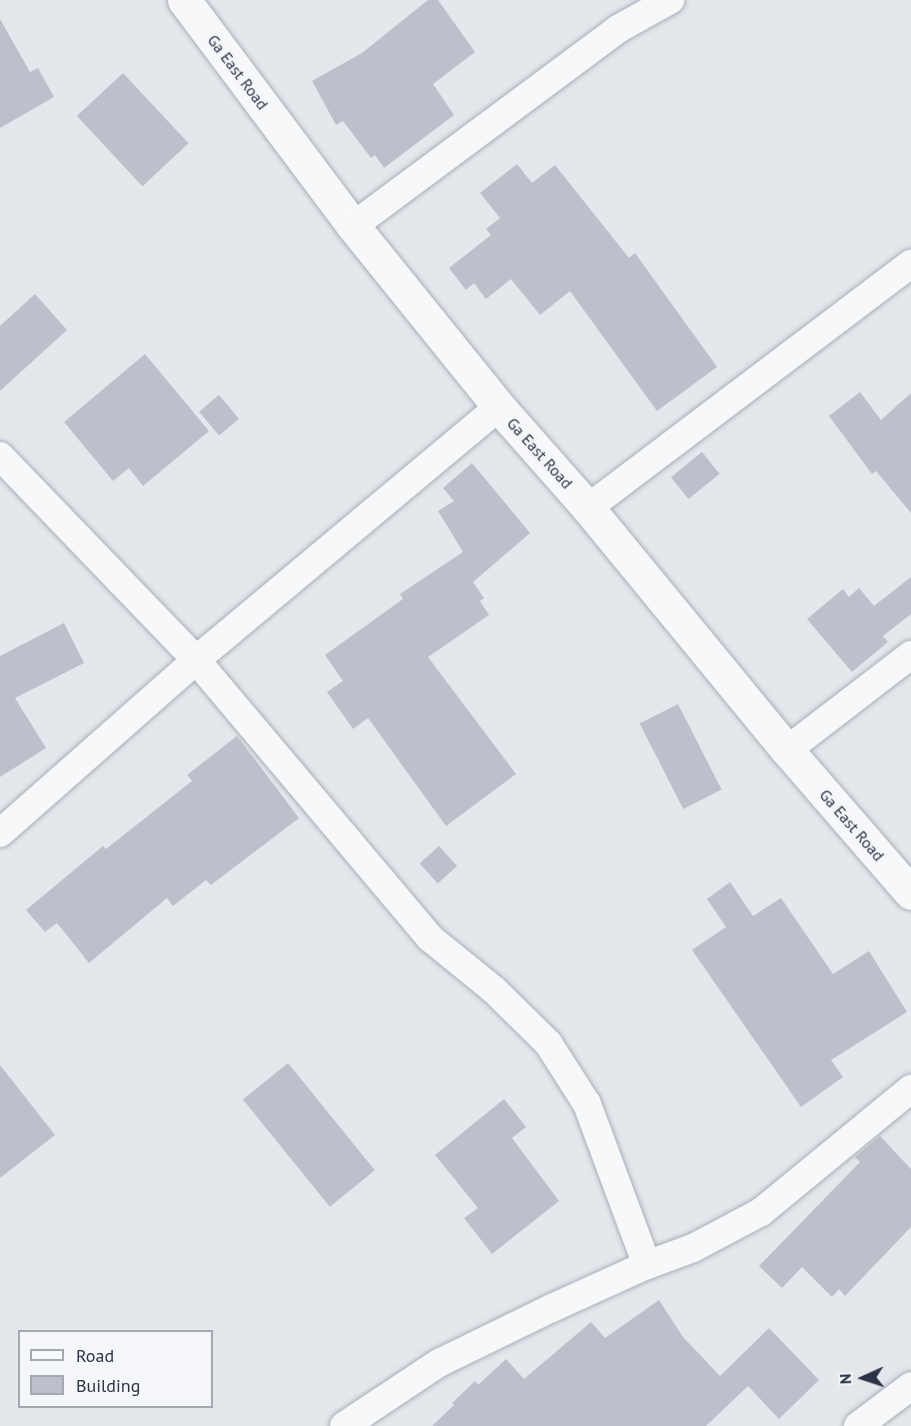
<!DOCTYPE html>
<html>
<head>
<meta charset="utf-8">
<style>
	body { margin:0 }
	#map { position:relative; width:911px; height:1426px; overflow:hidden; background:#e4e7ec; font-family:"PT Sans",sans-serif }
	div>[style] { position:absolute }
	.building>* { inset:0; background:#bbc0ca; transform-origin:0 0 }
	.roads { filter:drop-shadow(0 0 2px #a9aeb7) drop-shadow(0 0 2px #a9aeb7) }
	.minor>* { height:28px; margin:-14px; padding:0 14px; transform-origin:14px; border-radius:14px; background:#f7f8fa }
	.tertiary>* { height:33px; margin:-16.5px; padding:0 16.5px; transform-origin:16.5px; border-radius:16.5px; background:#f7f8fa }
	span { translate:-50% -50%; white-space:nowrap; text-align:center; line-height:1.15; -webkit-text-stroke:6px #f4f6f9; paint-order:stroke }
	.street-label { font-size:16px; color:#2b3445 }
	.legend { position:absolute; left:18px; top:1330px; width:195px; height:78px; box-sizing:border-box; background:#f4f6f9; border:2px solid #a4a8b1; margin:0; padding:8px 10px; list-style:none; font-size:18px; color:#2b3445 }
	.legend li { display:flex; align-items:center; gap:12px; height:30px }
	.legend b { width:30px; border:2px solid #a4a8b1 }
	.north { position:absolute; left:833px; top:1348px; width:60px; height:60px; -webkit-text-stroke:4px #f4f6f9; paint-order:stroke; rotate:267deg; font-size:16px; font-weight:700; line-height:24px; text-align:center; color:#2b3445 }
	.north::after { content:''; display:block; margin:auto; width:21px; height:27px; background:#2b3445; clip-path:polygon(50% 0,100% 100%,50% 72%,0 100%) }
</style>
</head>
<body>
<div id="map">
	<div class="building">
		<i style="clip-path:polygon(428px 0,438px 0,475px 52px,433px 84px,454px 115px,384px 168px,375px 155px,371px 158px,343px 121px,336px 125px,312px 81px,362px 53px)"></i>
		<i style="clip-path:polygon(0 19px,30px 72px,38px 68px,54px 97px,0 128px)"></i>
		<i style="left:123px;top:73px;width:96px;height:63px;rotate:47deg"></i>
		<i style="clip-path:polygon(517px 164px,532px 183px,555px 165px,629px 258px,635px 253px,717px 367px,657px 411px,570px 291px,540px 315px,511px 279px,486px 299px,474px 283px,466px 290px,449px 268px,491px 235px,486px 229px,500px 218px,480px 193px)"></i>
		<i style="clip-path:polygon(35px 294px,67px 330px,0 391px,0 326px)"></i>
		<i style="clip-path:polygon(145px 354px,209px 431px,143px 486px,129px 468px,113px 481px,64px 422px)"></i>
		<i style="clip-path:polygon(860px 392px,881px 420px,911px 393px,911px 513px,876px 471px,872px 474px,829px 416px)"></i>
		<i style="left:219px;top:395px;width:31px;height:26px;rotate:50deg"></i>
		<i style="left:702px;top:452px;width:28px;height:40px;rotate:51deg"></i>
		<i style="clip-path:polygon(472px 463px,530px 533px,473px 582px,484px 598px,480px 601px,489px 615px,428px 657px,516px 774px,446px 826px,368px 718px,353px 729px,327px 692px,343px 681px,325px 655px,403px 599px,400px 594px,463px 552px,438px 511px,454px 501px,443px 488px)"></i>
		<i style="clip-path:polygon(911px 577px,911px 614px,883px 636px,888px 642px,852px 672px,807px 619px,843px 589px,849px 597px,859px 588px,874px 606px)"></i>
		<i style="clip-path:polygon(64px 623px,84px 663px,15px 698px,46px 748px,0 777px,0 656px)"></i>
		<i style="left:678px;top:704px;width:96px;height:43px;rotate:63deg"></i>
		<i style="clip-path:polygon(237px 736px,299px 818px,211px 885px,206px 880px,173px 906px,167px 898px,89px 963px,57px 923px,45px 932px,26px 910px,103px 846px,106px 849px,192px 781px,187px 775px)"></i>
		<i style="left:439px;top:846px;width:27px;height:26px;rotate:48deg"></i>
		<i style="clip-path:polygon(730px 882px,753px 916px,781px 898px,833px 974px,869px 951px,907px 1012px,831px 1060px,843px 1077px,801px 1107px,692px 950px,726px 927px,707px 899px)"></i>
		<i style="left:288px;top:1063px;width:138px;height:58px;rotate:51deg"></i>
		<i style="clip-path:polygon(0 1065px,55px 1135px,0 1178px)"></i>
		<i style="clip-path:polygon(504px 1099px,526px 1127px,512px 1138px,559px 1201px,492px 1254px,464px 1218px,478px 1208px,435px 1155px)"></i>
		<i style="clip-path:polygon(880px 1136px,911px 1169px,911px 1227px,845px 1296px,839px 1289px,832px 1297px,802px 1267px,782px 1288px,759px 1266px,860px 1162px,855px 1157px)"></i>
		<i style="clip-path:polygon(659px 1300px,683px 1337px,720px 1376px,769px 1328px,819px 1380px,779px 1419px,748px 1386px,706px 1426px,432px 1426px,454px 1405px,452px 1403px,475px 1381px,478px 1385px,506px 1359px,524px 1379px,591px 1322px,605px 1338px)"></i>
	</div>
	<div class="roads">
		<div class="minor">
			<i style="left:353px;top:226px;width:330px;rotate:-36.6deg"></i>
			<i style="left:618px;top:29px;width:60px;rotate:-29.1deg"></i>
			<i style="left:0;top:456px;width:283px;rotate:46.1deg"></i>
			<i style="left:196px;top:660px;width:363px;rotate:49.9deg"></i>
			<i style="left:430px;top:938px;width:82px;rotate:39.1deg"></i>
			<i style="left:494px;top:990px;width:76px;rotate:44.5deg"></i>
			<i style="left:548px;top:1043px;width:72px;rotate:57.4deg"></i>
			<i style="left:587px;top:1104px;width:172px;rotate:69.6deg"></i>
			<i style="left:588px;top:508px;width:405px;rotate:-37.1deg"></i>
			<i style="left:787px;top:750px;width:156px;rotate:-37.5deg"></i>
			<i style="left:0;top:833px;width:261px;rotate:-41.4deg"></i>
			<i style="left:196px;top:660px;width:395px;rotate:-39.9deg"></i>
			<i style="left:344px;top:1426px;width:114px;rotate:-33.6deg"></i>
			<i style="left:439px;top:1363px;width:126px;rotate:-26deg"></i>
			<i style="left:552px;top:1308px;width:104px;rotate:-24.4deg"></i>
			<i style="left:647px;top:1265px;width:49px;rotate:-20.3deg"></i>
			<i style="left:693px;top:1248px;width:77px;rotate:-27.9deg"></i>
			<i style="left:761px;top:1212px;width:194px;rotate:-39.4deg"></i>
			<i style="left:858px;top:1426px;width:66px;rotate:-37deg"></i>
		</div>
		<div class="tertiary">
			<i style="left:184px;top:0;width:282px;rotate:53.2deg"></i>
			<i style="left:353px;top:226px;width:233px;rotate:51.1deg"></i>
			<i style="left:499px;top:407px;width:135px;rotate:48.6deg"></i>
			<i style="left:588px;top:508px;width:313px;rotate:50.6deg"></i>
			<i style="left:787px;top:750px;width:189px;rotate:49.1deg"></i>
		</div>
	</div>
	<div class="street-label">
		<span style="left:238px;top:72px;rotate:53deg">Ga East Road</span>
		<span style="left:540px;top:453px;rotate:48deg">Ga East Road</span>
		<span style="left:852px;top:825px;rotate:49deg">Ga East Road</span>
	</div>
	<ul class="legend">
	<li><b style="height:8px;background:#f7f8fa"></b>Road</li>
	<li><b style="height:16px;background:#bbc0ca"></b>Building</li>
	</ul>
	<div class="north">N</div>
</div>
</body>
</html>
